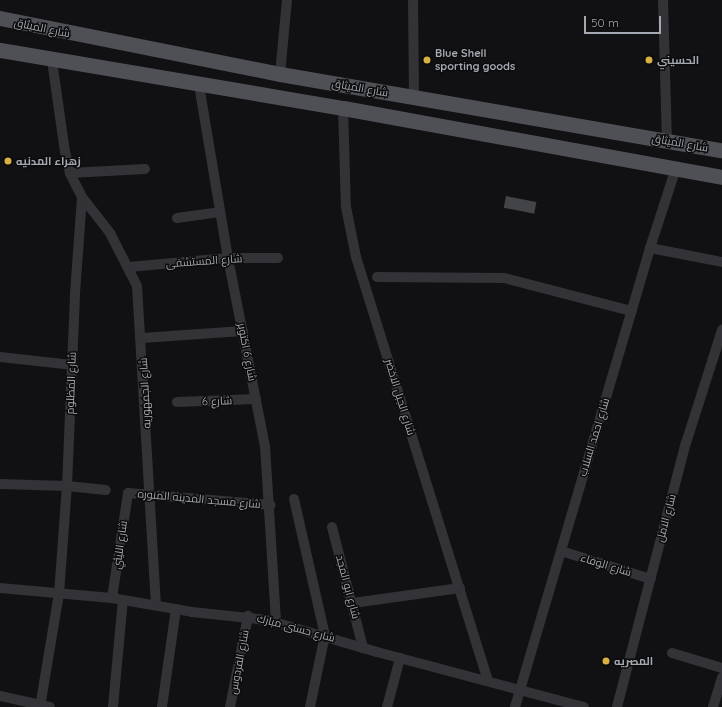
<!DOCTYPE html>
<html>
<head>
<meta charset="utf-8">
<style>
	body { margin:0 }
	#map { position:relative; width:722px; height:707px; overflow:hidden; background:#111113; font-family:Quicksand,Cairo,sans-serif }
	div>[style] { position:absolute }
	.building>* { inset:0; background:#434447; transform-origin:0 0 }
	.minor>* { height:10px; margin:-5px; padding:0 5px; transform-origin:5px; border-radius:5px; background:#333337 }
	.primary>* { height:15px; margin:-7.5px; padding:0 7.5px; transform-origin:7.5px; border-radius:7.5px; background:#4f5056 }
	.dots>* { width:11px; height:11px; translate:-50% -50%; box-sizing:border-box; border:2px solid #0c0c0d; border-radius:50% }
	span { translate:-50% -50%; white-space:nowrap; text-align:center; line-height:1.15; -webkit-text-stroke:3px #0c0c0d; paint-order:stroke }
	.street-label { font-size:11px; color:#a4a8b1 }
	.poi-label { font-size:11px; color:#a4a8b1; font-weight:700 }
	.left { translate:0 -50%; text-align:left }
	.scale { position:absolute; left:584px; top:16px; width:77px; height:18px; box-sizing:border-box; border:2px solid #a4a8b1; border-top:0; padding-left:5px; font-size:12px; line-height:14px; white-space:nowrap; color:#a4a8b1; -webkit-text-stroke:3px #0c0c0d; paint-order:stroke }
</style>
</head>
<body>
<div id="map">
	<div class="building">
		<i style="left:506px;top:196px;width:31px;height:12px;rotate:11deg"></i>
	</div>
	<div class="minor">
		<i style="left:413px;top:0;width:98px;rotate:89.4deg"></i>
		<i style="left:663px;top:0;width:141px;rotate:88.4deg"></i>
		<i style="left:280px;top:74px;width:74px;rotate:-84.6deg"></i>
		<i style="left:199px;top:85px;width:175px;rotate:80.5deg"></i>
		<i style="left:228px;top:258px;width:192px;rotate:78.9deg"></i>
		<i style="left:265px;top:446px;width:176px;rotate:86.4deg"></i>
		<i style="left:343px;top:108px;width:99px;rotate:88.3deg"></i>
		<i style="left:346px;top:207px;width:51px;rotate:78.7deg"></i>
		<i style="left:356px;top:257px;width:443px;rotate:72.7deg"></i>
		<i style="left:70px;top:173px;width:75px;rotate:-3.1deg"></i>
		<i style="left:82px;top:197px;width:46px;rotate:52.1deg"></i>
		<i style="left:110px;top:233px;width:59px;rotate:63deg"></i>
		<i style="left:137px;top:286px;width:320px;rotate:86.6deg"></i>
		<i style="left:177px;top:218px;width:43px;rotate:-7.9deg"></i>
		<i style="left:650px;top:248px;width:73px;rotate:11deg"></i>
		<i style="left:129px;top:267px;width:99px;rotate:-5.2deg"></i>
		<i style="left:228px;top:258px;width:50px"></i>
		<i style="left:377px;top:277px;width:127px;rotate:0.5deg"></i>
		<i style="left:504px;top:278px;width:132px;rotate:14.5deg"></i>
		<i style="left:142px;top:338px;width:101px;rotate:-4deg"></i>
		<i style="left:0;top:357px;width:72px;rotate:6.3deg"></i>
		<i style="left:177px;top:402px;width:79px;rotate:-2.2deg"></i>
		<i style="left:0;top:484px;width:67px;rotate:1.7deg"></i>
		<i style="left:67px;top:486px;width:39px;rotate:6deg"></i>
		<i style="left:294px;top:499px;width:139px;rotate:77.2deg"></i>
		<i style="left:325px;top:635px;width:74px;rotate:101.8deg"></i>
		<i style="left:332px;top:527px;width:125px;rotate:75.6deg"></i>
		<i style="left:561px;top:551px;width:94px;rotate:17.3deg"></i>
		<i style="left:0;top:588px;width:112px;rotate:5.1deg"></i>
		<i style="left:112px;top:598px;width:81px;rotate:9.9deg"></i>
		<i style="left:192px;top:612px;width:75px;rotate:6.1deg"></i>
		<i style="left:267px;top:620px;width:115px;rotate:16.2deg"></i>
		<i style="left:377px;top:652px;width:214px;rotate:14.9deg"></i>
		<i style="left:112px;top:598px;width:106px;rotate:-81.3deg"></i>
		<i style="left:128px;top:493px;width:143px;rotate:4.8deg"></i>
		<i style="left:353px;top:603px;width:108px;rotate:-8deg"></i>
		<i style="left:672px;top:653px;width:52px;rotate:16.7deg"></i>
		<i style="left:0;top:696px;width:51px;rotate:12.4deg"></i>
		<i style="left:40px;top:707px;width:115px;rotate:-80.5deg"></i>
		<i style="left:59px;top:594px;width:108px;rotate:-85.8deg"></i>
		<i style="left:67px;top:486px;width:193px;rotate:-87.6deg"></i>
		<i style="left:75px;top:293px;width:96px;rotate:-85.8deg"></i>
		<i style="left:82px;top:197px;width:27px;rotate:-117deg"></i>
		<i style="left:70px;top:173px;width:22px;rotate:-103deg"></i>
		<i style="left:65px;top:152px;width:92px;rotate:-98.1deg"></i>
		<i style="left:113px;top:707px;width:107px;rotate:-84.7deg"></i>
		<i style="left:162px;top:707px;width:99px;rotate:-81.9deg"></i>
		<i style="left:230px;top:707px;width:93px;rotate:-78.8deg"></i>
		<i style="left:387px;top:707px;width:51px;rotate:-75.1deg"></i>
		<i style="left:515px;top:707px;width:478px;rotate:-73.6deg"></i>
		<i style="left:650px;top:248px;width:84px;rotate:-72deg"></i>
		<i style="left:617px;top:707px;width:273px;rotate:-75.4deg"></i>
		<i style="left:686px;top:443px;width:119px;rotate:-72.3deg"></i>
		<i style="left:713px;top:707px;width:31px;rotate:-73deg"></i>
	</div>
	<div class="primary">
		<i style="left:0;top:18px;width:286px;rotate:11.3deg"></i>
		<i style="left:280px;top:74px;width:448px;rotate:9.8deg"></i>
		<i style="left:0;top:50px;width:348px;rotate:9.6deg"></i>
		<i style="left:343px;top:108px;width:385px;rotate:10.3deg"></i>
	</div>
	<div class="dots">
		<i style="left:427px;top:60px;background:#d9b143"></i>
		<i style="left:649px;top:60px;background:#d9b143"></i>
		<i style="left:8px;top:161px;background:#d9b143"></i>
		<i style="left:606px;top:661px;background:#d9b143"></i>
	</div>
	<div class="street-label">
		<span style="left:42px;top:28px;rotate:12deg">شارع الميثاق</span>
		<span style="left:360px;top:88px;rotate:10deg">شارع الميثاق</span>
		<span style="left:680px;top:143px;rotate:10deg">شارع الميثاق</span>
		<span style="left:204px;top:261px;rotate:-4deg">شارع المستشفى</span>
		<span style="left:247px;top:352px;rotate:79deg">شارع 6 اكتوبر</span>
		<span style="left:71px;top:383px;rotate:-88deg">شارع المظلوم</span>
		<span style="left:145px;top:393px;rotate:-93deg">شارع الجمهوريه</span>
		<span style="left:400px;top:397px;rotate:73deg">شارع الجبل الاخضر</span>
		<span style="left:217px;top:401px;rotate:-2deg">شارع 6</span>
		<span style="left:594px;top:437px;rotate:-73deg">شارع احمد السلاب</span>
		<span style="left:199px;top:499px;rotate:5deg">شارع مسجد المدينه المنوره</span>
		<span style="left:666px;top:518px;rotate:-75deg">شارع الامل</span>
		<span style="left:120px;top:545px;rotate:-82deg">شارع الليثي</span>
		<span style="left:606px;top:565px;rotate:17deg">شارع الوفاء</span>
		<span style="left:348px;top:587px;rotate:75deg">شارع ابو المجد</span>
		<span style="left:296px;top:628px;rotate:15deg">شارع حسنى مبارك</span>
		<span style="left:239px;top:662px;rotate:-79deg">شارع الفردوس</span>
	</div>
	<div class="poi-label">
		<span class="left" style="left:435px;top:60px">Blue Shell<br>sporting goods</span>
		<span class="left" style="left:657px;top:60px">الحسيني</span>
		<span class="left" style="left:16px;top:161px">زهراء المدنيه</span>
		<span class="left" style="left:614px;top:661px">المصريه</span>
	</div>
	<div class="scale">50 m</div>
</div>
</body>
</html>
